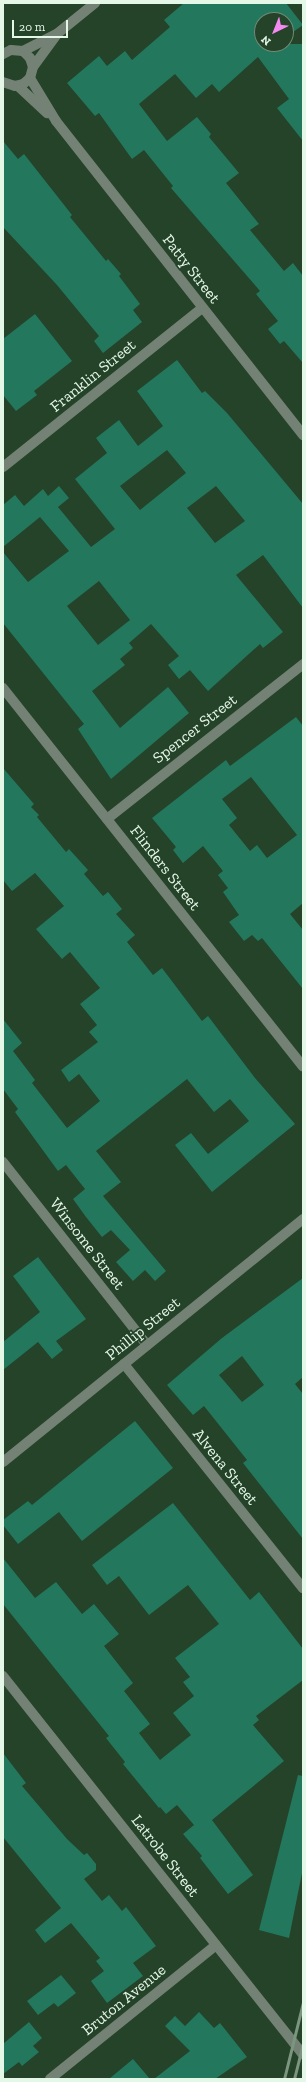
<!DOCTYPE html>
<html>
<head>
<meta charset="utf-8">
<style>
	body { margin:0 }
	#map { position:relative; width:306px; height:2082px; overflow:hidden; background:#244329; font-family:"Zilla Slab",serif }
	div>[style] { position:absolute }
	.building>* { inset:0; background:#23775d }
	.minor>* { height:10px; margin:-5px; padding:0 5px; transform-origin:5px; border-radius:5px; background:#748275 }
	.rail>* { height:3px; margin:-1.5px; padding:0 1.5px; transform-origin:1.5px; border-radius:1.5px; background:#7c957f }
	span { translate:-50% -50%; white-space:nowrap; text-align:center; line-height:1.15; -webkit-text-stroke:3.5px #244329; paint-order:stroke }
	.street-label { font-size:16px; color:#e5f7e7 }
	.frame { position:absolute; inset:0; border:4px solid #e5f7e7; pointer-events:none }
	.north { position:absolute; left:254px; top:12px; width:40px; height:40px; box-sizing:border-box; background:#244329; border:1px solid #718b75; border-radius:50%; rotate:223deg; font-size:11px; font-weight:700; line-height:16px; text-align:center; color:#e5f7e7 }
	.north::after { content:''; display:block; margin:auto; width:14px; height:18px; background:#f38af1; clip-path:polygon(50% 0,100% 100%,50% 72%,0 100%) }
	.scale { position:absolute; left:12px; top:20px; width:56px; height:18px; box-sizing:border-box; border:2px solid #e5f7e7; border-top:0; padding-left:5px; font-size:12px; line-height:14px; white-space:nowrap; color:#e5f7e7; -webkit-text-stroke:3px #244329; paint-order:stroke }
</style>
</head>
<body>
<div id="map">
	<div class="building">
		<i style="clip-path:polygon(184px 3px,286px 3px,303px 25px,286px 37px,286px 20px,262px 20px,262px 44px,303px 44px,303px 141px,277px 108px,289px 99px,258px 57px,219px 92px,212px 84px,196px 98px,175px 74px,139px 104px,167px 141px,197px 117px,211px 134px,209px 137px,239px 173px,226px 183px,259px 224px,250px 230px,284px 271px,293px 263px,303px 276px,303px 363px,284px 341px,280px 344px,268px 329px,278px 321px,256px 294px,260px 291px,171px 188px,173px 186px,144px 150px,132px 159px,99px 113px,95px 116px,67px 83px,99px 56px,107px 66px,125px 51px,132px 60px,170px 27px,164px 20px)"></i>
		<i style="clip-path:polygon(3px 141px,18px 159px,24px 154px,72px 215px,70px 217px,106px 261px,108px 259px,121px 274px,119px 276px,140px 304px,133px 310px,142px 322px,103px 353px,94px 341px,99px 336px,57px 285px,3px 227px)"></i>
		<i style="clip-path:polygon(35px 314px,72px 361px,34px 391px,37px 395px,16px 411px,3px 395px,3px 339px)"></i>
		<i style="clip-path:polygon(evenodd,177px 360px,202px 393px,205px 391px,227px 413px,303px 504px,303px 608px,263px 555px,236px 575px,283px 632px,263px 648px,260px 644px,208px 691px,190px 670px,179px 679px,168px 665px,179px 656px,151px 624px,129px 643px,133px 648px,120px 659px,125px 665px,92px 691px,120px 728px,168px 687px,189px 713px,111px 779px,78px 729px,84px 724px,3px 623px,3px 552px,28px 582px,69px 551px,40px 517px,3px 547px,3px 505px,15px 495px,24px 506px,43px 489px,48px 496px,59px 486px,69px 498px,58px 507px,91px 547px,115px 529px,75px 479px,107px 453px,96px 438px,119px 420px,138px 446px,163px 426px,137px 391px,177px 360px,167px 450px,186px 473px,140px 510px,120px 486px,167px 450px,177px 360px,216px 486px,245px 521px,215px 543px,187px 508px,216px 486px,177px 360px,99px 581px,130px 620px,98px 645px,67px 606px,99px 581px)"></i>
		<i style="clip-path:polygon(evenodd,296px 717px,303px 726px,303px 903px,290px 914px,303px 930px,303px 989px,262px 938px,258px 941px,252px 935px,244px 941px,229px 922px,239px 915px,223px 892px,228px 888px,218px 875px,223px 871px,203px 846px,183px 863px,173px 850px,176px 847px,152px 818px,226px 760px,230px 766px,296px 717px,251px 777px,297px 835px,267px 858px,257px 845px,250px 851px,229px 825px,237px 818px,222px 799px,251px 777px)"></i>
		<i style="clip-path:polygon(3px 768px,34px 804px,31px 807px,39px 815px,37px 817px,66px 852px,69px 849px,88px 870px,84px 874px,103px 896px,108px 892px,122px 909px,116px 914px,135px 935px,127px 942px,153px 975px,162px 968px,202px 1021px,208px 1016px,255px 1078px,295px 1124px,212px 1192px,175px 1145px,191px 1133px,208px 1154px,249px 1121px,230px 1099px,214px 1112px,187px 1079px,96px 1151px,121px 1182px,103px 1196px,166px 1271px,155px 1281px,145px 1270px,133px 1281px,116px 1262px,130px 1250px,111px 1230px,102px 1237px,86px 1217px,73px 1199px,85px 1189px,66px 1165px,58px 1171px,15px 1112px,18px 1109px,3px 1089px,3px 1019px,22px 1043px,13px 1051px,35px 1080px,32px 1083px,67px 1128px,100px 1101px,79px 1074px,69px 1082px,61px 1070px,98px 1042px,89px 1032px,97px 1025px,80px 1004px,100px 988px,70px 952px,62px 959px,36px 929px,64px 906px,35px 873px,12px 891px,3px 880px)"></i>
		<i style="clip-path:polygon(38px 1257px,86px 1319px,56px 1341px,63px 1350px,52px 1359px,38px 1342px,3px 1370px,3px 1342px,40px 1312px,13px 1276px)"></i>
		<i style="clip-path:polygon(evenodd,303px 1278px,303px 1377px,295px 1384px,303px 1394px,303px 1539px,243px 1463px,247px 1460px,204px 1406px,193px 1415px,167px 1385px,222px 1338px,303px 1278px,242px 1356px,264px 1385px,242px 1402px,219px 1375px,242px 1356px)"></i>
		<i style="clip-path:polygon(135px 1421px,173px 1468px,82px 1541px,59px 1512px,18px 1544px,3px 1525px,3px 1520px,28px 1501px,32px 1505px)"></i>
		<i style="clip-path:polygon(173px 1503px,250px 1600px,259px 1592px,303px 1649px,303px 1680px,256px 1716px,259px 1720px,253px 1725px,284px 1761px,212px 1820px,253px 1875px,228px 1894px,200px 1858px,202px 1856px,183px 1834px,194px 1825px,177px 1805px,166px 1814px,160px 1807px,159px 1808px,123px 1764px,125px 1762px,106px 1738px,109px 1736px,3px 1604px,3px 1558px,35px 1598px,56px 1582px,82px 1614px,94px 1604px,119px 1634px,104px 1646px,133px 1683px,124px 1691px,150px 1724px,139px 1733px,160px 1760px,191px 1735px,173px 1713px,194px 1696px,183px 1682px,190px 1677px,175px 1658px,219px 1624px,188px 1585px,149px 1615px,119px 1576px,107px 1585px,92px 1565px)"></i>
		<i style="clip-path:polygon(3px 1753px,26px 1783px,22px 1786px,67px 1839px,84px 1855px,87px 1853px,96px 1864px,96px 1870px,84px 1879px,102px 1901px,109px 1895px,122px 1911px,126px 1907px,156px 1946px,133px 1963px,143px 1976px,107px 2003px,91px 1981px,104px 1971px,96px 1961px,100px 1958px,71px 1923px,45px 1943px,35px 1930px,61px 1908px,3px 1837px)"></i>
		<i style="clip-path:polygon(298px 1775px,303px 1776px,303px 1868px,289px 1938px,259px 1930px)"></i>
		<i style="clip-path:polygon(61px 1975px,76px 1993px,58px 2007px,54px 2003px,38px 2015px,27px 2001px)"></i>
		<i style="clip-path:polygon(199px 2012px,214px 2028px,220px 2023px,247px 2057px,215px 2079px,154px 2079px,190px 2051px,165px 2026px,175px 2016px,185px 2026px)"></i>
		<i style="clip-path:polygon(29px 2022px,42px 2038px,33px 2046px,39px 2052px,22px 2066px,19px 2062px,3px 2074px,3px 2044px)"></i>
		<i style="clip-path:polygon(133px 2059px,150px 2079px,109px 2079px)"></i>
	</div>
	<div class="minor">
		<i style="left:23px;top:51px;width:38px;rotate:-27deg"></i>
		<i style="left:3px;top:54px;width:9px;rotate:-27deg"></i>
		<i style="left:11px;top:50px;width:12px;rotate:5deg"></i>
		<i style="left:23px;top:51px;width:10px;rotate:45deg"></i>
		<i style="left:30px;top:58px;width:9px;rotate:72deg"></i>
		<i style="left:33px;top:67px;width:11px;rotate:105deg"></i>
		<i style="left:30px;top:78px;width:9px;rotate:139deg"></i>
		<i style="left:23px;top:84px;width:8px;rotate:166deg"></i>
		<i style="left:15px;top:86px;width:13px;rotate:-162deg"></i>
		<i style="left:33px;top:67px;width:42px;rotate:-53.7deg"></i>
		<i style="left:58px;top:33px;width:48px;rotate:-39deg"></i>
		<i style="left:30px;top:78px;width:50px;rotate:58.8deg"></i>
		<i style="left:56px;top:121px;width:400px;rotate:51.8deg"></i>
		<i style="left:18px;top:86px;width:40px;rotate:43deg"></i>
		<i style="left:3px;top:467px;width:255px;rotate:-38.6deg"></i>
		<i style="left:3px;top:688px;width:483px;rotate:51.6deg"></i>
		<i style="left:107px;top:819px;width:250px;rotate:-38.3deg"></i>
		<i style="left:3px;top:1162px;width:233px;rotate:51.8deg"></i>
		<i style="left:124px;top:1364px;width:287px;rotate:51.4deg"></i>
		<i style="left:3px;top:1462px;width:386px;rotate:-39deg"></i>
		<i style="left:3px;top:1676px;width:483px;rotate:51.6deg"></i>
		<i style="left:50px;top:2079px;width:213px;rotate:-38.9deg"></i>
	</div>
	<div class="rail">
		<i style="left:284px;top:2079px;width:79px;rotate:-76.1deg"></i>
		<i style="left:294px;top:2079px;width:36px;rotate:-76deg"></i>
	</div>
	<div class="street-label">
		<span style="left:191px;top:269px;rotate:52deg">Patty Street</span>
		<span style="left:93px;top:376px;rotate:-39deg">Franklin Street</span>
		<span style="left:195px;top:729px;rotate:-38deg">Spencer Street</span>
		<span style="left:165px;top:868px;rotate:52deg">Flinders Street</span>
		<span style="left:87px;top:1244px;rotate:52deg">Winsome Street</span>
		<span style="left:143px;top:1329px;rotate:-39deg">Phillip Street</span>
		<span style="left:225px;top:1467px;rotate:51deg">Alvena Street</span>
		<span style="left:165px;top:1856px;rotate:52deg">Latrobe Street</span>
		<span style="left:124px;top:2000px;rotate:-39deg">Bruton Avenue</span>
	</div>
	<div class="frame"></div>
	<div class="north">N</div>
	<div class="scale">20 m</div>
</div>
</body>
</html>
